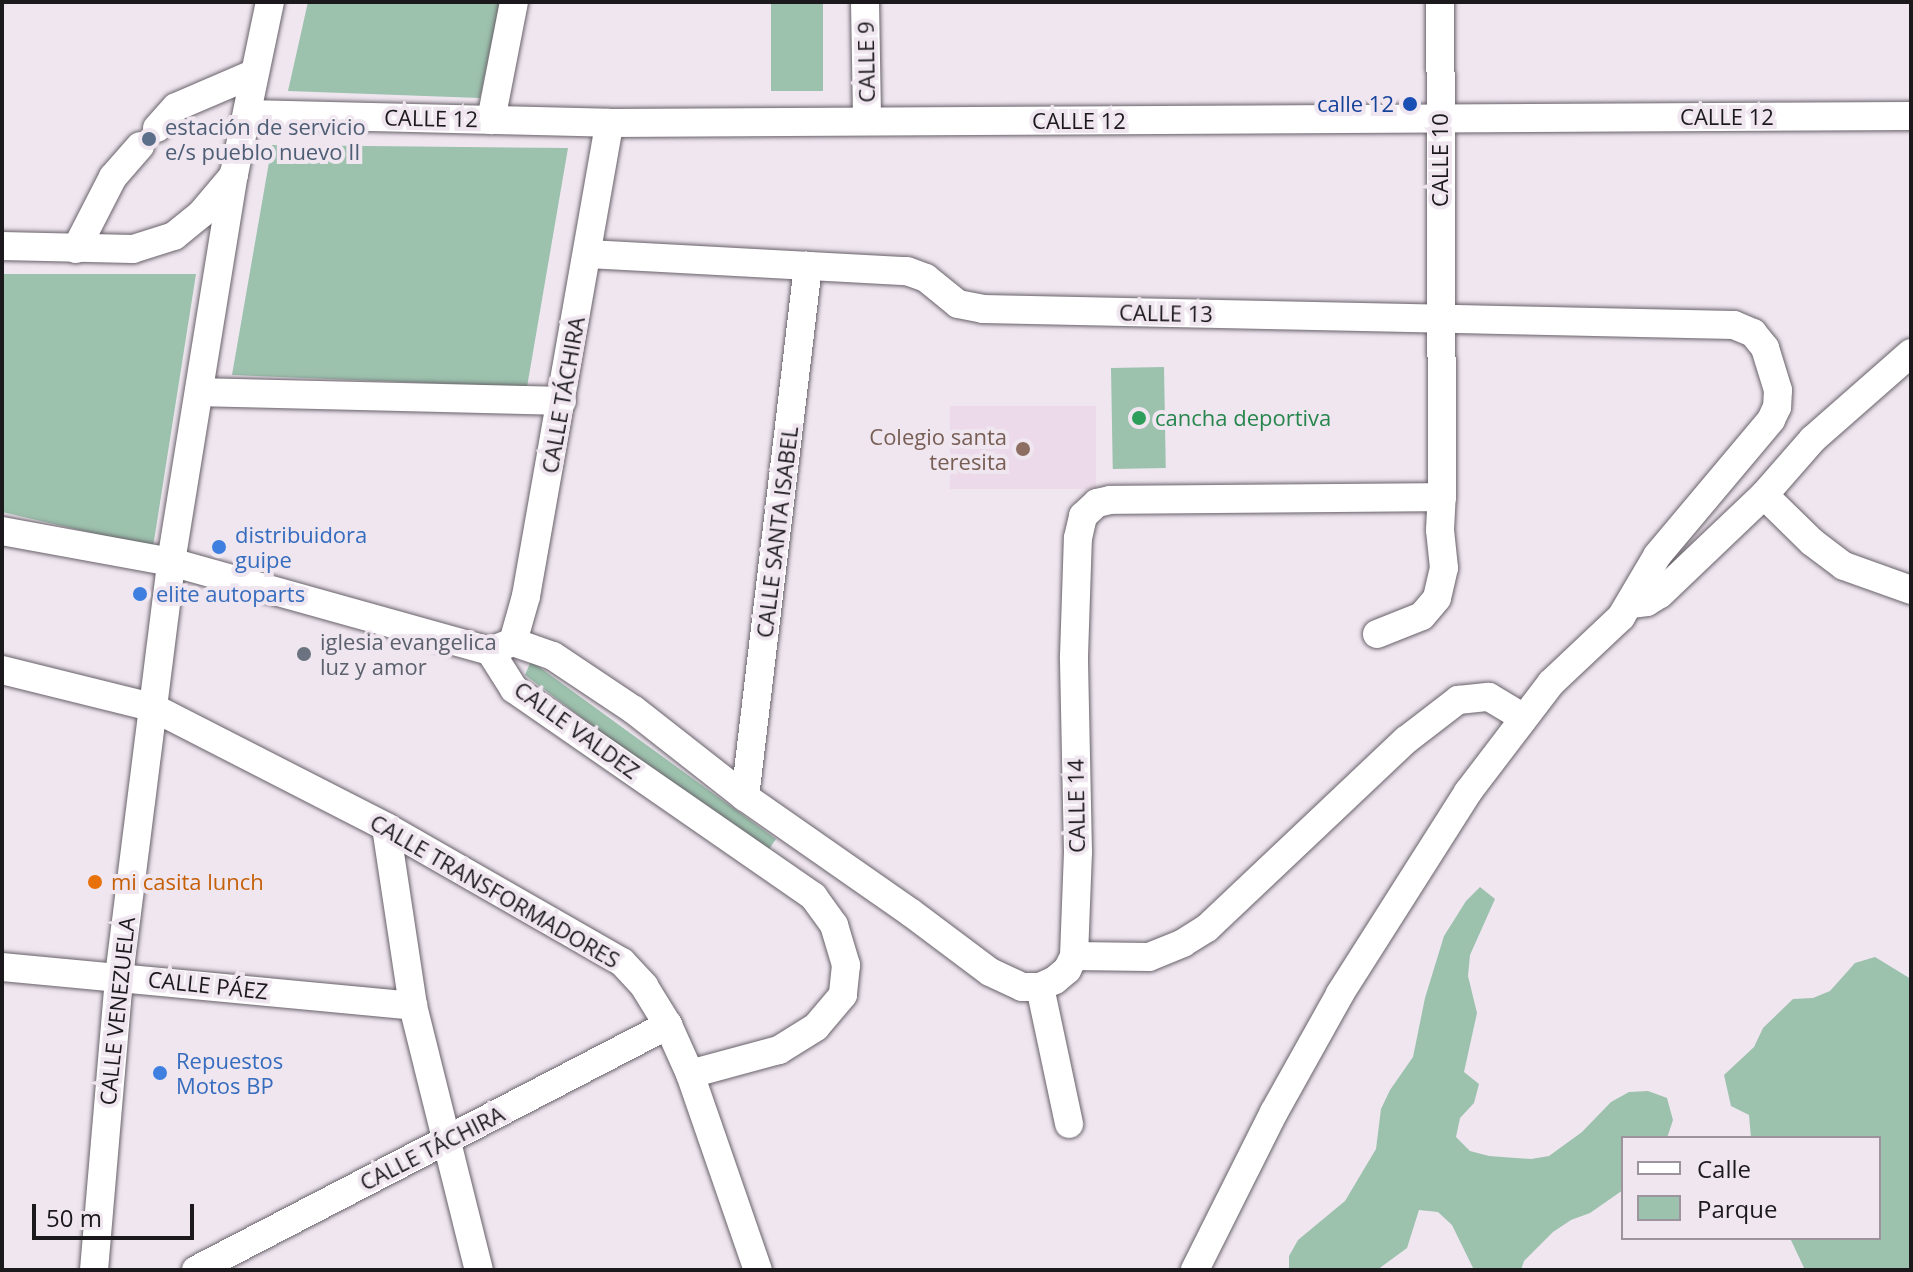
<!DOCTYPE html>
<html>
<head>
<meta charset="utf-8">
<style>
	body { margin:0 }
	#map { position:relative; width:1913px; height:1272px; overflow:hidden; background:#efe6f0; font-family:"Open Sans",sans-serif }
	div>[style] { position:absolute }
	.education>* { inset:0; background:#ecd9e9; transform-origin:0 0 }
	.green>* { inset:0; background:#9cc1ad; transform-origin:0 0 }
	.roads { filter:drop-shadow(0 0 2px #686169) drop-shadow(0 0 2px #686169) }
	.minor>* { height:28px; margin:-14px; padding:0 14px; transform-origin:14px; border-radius:14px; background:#fff }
	.dots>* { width:22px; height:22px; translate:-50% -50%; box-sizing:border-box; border:4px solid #efe6f0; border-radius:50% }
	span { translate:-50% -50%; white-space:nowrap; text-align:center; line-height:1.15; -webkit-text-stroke:8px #efe6f0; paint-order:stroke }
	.street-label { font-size:22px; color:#1c191d }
	.transit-label { font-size:22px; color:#164399 }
	.right { translate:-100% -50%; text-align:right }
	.service-label { font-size:22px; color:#4e5e75 }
	.left { translate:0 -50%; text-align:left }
	.leisure-label { font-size:22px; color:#27864d }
	.education-label { font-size:22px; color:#785e54 }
	.shop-label { font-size:22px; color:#366cbe }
	.worship-label { font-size:22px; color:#5b616d }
	.food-label { font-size:22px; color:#c56008 }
	.frame { position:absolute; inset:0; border:4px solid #1c191d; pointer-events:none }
	.legend { position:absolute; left:1621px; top:1136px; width:260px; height:104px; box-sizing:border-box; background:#efe6f0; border:2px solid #9b949c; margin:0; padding:10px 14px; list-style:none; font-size:24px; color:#1c191d }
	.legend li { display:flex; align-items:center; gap:16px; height:40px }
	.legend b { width:40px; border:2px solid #9b949c }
	.scale { position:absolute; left:32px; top:1204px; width:162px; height:36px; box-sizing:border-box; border:4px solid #1c191d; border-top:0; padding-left:10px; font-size:24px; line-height:28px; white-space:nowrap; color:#1c191d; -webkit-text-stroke:6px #efe6f0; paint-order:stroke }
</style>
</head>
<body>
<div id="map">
	<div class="education">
		<i style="left:1096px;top:406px;width:83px;height:146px;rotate:90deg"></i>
	</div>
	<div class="green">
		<i style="clip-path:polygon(308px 2px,500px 2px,480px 98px,288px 91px)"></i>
		<i style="left:771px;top:2px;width:52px;height:89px"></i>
		<i style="clip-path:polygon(272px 145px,568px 148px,527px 387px,232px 375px)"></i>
		<i style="clip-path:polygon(2px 274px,196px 274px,153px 547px,2px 512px)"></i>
		<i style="left:1164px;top:367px;width:101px;height:53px;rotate:89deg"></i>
		<i style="clip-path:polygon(531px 661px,776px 839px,765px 855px,525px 675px)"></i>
		<i style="clip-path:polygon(1480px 887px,1495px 899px,1470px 955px,1468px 976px,1477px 1013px,1464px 1072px,1479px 1084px,1474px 1103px,1460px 1118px,1456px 1137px,1470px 1151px,1489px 1156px,1531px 1159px,1549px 1156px,1582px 1132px,1611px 1102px,1629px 1092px,1648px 1091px,1667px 1098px,1673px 1120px,1667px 1138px,1623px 1138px,1623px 1190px,1590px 1213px,1571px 1220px,1553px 1232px,1524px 1261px,1521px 1270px,1474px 1270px,1452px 1225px,1438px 1212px,1419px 1210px,1407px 1248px,1377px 1270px,1289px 1270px,1289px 1256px,1298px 1240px,1345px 1201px,1376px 1149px,1381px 1109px,1390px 1090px,1413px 1057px,1425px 998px,1444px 936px,1466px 901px)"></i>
		<i style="clip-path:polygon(1875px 957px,1911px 979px,1911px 1270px,1805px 1270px,1790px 1238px,1879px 1238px,1879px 1138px,1751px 1138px,1749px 1115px,1731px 1106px,1724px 1075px,1754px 1047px,1763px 1028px,1793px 999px,1813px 998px,1830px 991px,1855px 963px)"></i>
	</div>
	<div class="roads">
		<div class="minor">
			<i style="left:865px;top:2px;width:119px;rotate:89deg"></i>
			<i style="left:247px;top:114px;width:362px;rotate:1.4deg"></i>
			<i style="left:609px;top:123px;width:1302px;rotate:-0.31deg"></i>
			<i style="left:491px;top:120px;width:120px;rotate:-79deg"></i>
			<i style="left:157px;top:128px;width:28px;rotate:-48deg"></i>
			<i style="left:176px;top:107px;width:84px;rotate:-23.2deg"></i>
			<i style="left:2px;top:246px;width:131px;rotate:1.3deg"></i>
			<i style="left:133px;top:249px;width:43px;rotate:-17.6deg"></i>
			<i style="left:174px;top:236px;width:35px;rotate:-39deg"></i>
			<i style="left:201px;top:214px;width:51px;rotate:-49.8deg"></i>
			<i style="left:76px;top:249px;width:81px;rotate:-62.8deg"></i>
			<i style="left:113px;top:177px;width:41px;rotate:-48.9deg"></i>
			<i style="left:588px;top:254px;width:319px;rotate:3.1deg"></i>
			<i style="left:907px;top:271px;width:20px;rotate:20deg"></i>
			<i style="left:926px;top:278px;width:41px;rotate:39.1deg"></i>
			<i style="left:958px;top:304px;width:25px;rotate:11deg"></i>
			<i style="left:983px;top:309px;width:751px;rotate:1.22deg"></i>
			<i style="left:1734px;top:325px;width:21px;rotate:23deg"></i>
			<i style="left:1753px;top:333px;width:19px;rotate:51deg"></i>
			<i style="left:1765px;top:348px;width:44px;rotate:72.8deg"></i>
			<i style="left:1778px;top:390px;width:17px;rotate:93deg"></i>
			<i style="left:1777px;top:407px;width:14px;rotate:115deg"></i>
			<i style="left:1771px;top:420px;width:177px;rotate:130deg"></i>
			<i style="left:1657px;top:556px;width:71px;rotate:120.5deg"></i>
			<i style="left:1621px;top:617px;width:96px;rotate:136.7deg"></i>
			<i style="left:1551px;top:683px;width:137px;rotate:127.3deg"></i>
			<i style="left:1468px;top:792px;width:239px;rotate:122.4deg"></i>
			<i style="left:1340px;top:994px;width:135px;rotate:119.2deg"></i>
			<i style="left:1274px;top:1112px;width:177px;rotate:116.6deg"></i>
			<i style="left:199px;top:392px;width:363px;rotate:1.4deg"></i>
			<i style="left:1764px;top:495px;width:67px;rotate:44.4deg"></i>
			<i style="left:1812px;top:542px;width:40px;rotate:37deg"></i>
			<i style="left:1844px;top:566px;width:71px;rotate:19.7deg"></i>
			<i style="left:2px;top:531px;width:172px;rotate:10.4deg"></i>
			<i style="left:171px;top:562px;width:331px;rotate:15.6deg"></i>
			<i style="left:490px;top:651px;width:45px;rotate:57.7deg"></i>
			<i style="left:514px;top:689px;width:364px;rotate:34.7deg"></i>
			<i style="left:813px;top:896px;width:36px;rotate:54deg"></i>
			<i style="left:834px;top:925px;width:42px;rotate:73.3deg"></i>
			<i style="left:846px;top:965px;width:30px;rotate:96deg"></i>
			<i style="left:843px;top:995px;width:42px;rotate:130.2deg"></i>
			<i style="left:816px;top:1027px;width:44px;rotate:148.1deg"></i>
			<i style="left:779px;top:1050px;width:92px;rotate:164.9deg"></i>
			<i style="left:1631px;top:604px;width:16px;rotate:-7deg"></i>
			<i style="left:1647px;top:602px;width:15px;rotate:-32deg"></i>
			<i style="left:1660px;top:594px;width:144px;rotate:-43.6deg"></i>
			<i style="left:1764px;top:495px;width:74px;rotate:-48.8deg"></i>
			<i style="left:1813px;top:439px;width:130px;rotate:-41.3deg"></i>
			<i style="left:1377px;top:634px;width:48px;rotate:-21.8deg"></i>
			<i style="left:1422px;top:616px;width:23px;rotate:-50deg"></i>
			<i style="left:1437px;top:598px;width:31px;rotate:-77deg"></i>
			<i style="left:1444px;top:568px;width:38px;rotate:-96deg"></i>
			<i style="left:1440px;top:530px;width:33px;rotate:-87deg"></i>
			<i style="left:513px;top:642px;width:42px;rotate:19.3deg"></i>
			<i style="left:553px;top:656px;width:97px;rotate:33.7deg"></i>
			<i style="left:634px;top:710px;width:141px;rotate:38.1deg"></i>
			<i style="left:745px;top:797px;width:201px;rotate:34.9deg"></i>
			<i style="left:910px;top:912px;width:100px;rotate:36.9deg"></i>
			<i style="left:990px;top:972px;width:35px;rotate:25deg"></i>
			<i style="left:1022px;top:987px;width:18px"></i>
			<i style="left:1040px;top:987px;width:17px;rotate:-25deg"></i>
			<i style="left:1055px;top:980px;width:16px;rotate:-40deg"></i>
			<i style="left:1067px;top:970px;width:16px;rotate:-63deg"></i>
			<i style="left:1074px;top:956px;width:104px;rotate:-87.8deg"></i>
			<i style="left:1078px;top:852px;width:196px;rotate:-91.2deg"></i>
			<i style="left:1074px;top:656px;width:118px;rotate:-88.1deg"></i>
			<i style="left:1078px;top:538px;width:23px;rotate:-77deg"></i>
			<i style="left:1083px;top:516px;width:19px;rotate:-43deg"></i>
			<i style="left:1097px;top:503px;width:13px;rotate:-13deg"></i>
			<i style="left:1110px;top:500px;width:332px;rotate:-0.5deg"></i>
			<i style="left:1442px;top:497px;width:495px;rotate:-90.2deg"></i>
			<i style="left:498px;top:648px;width:16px;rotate:-22deg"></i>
			<i style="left:513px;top:642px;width:48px;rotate:-74.2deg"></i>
			<i style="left:526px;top:596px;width:480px;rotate:-80deg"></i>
			<i style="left:2px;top:670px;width:154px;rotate:13.9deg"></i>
			<i style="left:152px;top:707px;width:263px;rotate:27.1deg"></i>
			<i style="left:386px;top:827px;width:272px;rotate:29.8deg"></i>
			<i style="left:622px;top:962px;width:33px;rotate:47deg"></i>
			<i style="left:644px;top:986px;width:46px;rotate:58.4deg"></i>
			<i style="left:668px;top:1025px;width:54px;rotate:65.8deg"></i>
			<i style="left:690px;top:1074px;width:207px;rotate:70.9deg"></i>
			<i style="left:745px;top:797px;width:535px;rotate:-83.23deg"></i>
			<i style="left:386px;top:827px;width:181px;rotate:81.4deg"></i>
			<i style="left:413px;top:1006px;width:272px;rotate:76deg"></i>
			<i style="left:1074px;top:956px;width:75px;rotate:0.8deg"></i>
			<i style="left:1149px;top:957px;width:37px;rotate:-22deg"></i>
			<i style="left:1183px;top:943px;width:28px;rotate:-32deg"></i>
			<i style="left:1207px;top:928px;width:274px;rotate:-43.4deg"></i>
			<i style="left:1406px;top:740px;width:66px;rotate:-37.6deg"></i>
			<i style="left:1458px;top:700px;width:31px;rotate:-6deg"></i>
			<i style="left:1489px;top:697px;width:39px;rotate:31deg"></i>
			<i style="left:2px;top:967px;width:413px;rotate:5.4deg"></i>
			<i style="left:1040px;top:987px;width:140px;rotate:78deg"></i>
			<i style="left:94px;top:1270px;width:295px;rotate:-85.1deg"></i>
			<i style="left:119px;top:976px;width:417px;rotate:-82.8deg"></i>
			<i style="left:171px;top:562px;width:393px;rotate:-80.8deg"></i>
			<i style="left:234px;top:174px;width:176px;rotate:-78.2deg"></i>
			<i style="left:196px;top:1270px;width:532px;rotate:-27.43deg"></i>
		</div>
	</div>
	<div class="dots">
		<i style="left:1410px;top:104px;background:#1a4fb4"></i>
		<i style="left:149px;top:139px;background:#5c6f8a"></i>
		<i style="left:1139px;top:418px;background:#2e9e5b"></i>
		<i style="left:1023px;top:449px;background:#8d6e63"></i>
		<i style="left:219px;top:547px;background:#3f7fe0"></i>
		<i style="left:140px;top:594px;background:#3f7fe0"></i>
		<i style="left:304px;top:654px;background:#6b7280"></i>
		<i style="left:95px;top:882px;background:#e8710a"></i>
		<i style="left:160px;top:1073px;background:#3f7fe0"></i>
	</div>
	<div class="street-label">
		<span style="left:866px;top:62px;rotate:-91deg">CALLE 9</span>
		<span style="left:1727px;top:117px">CALLE 12</span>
		<span style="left:431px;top:118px;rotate:1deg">CALLE 12</span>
		<span style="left:1079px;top:121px">CALLE 12</span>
		<span style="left:1440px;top:160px;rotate:-90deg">CALLE 10</span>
		<span style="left:1166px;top:313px;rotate:1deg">CALLE 13</span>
		<span style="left:563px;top:395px;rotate:-80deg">CALLE TÁCHIRA</span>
		<span style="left:777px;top:532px;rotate:-83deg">CALLE SANTA ISABEL</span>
		<span style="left:577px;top:730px;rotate:36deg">CALLE VALDEZ</span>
		<span style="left:1076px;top:806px;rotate:-91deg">CALLE 14</span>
		<span style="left:495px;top:891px;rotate:30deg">CALLE TRANSFORMADORES</span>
		<span style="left:208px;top:985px;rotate:6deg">CALLE PÁEZ</span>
		<span style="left:117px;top:1011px;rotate:-84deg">CALLE VENEZUELA</span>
		<span style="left:432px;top:1148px;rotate:-27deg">CALLE TÁCHIRA</span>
	</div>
	<div class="transit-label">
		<span class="right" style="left:1394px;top:104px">calle 12</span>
	</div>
	<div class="service-label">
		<span class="left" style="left:165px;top:139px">estación de servicio<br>e/s pueblo nuevo II</span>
	</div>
	<div class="leisure-label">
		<span class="left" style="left:1155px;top:418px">cancha deportiva</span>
	</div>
	<div class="education-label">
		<span class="right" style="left:1007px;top:449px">Colegio santa<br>teresita</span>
	</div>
	<div class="shop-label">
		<span class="left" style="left:235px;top:547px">distribuidora<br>guipe</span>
		<span class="left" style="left:156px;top:594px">elite autoparts</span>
		<span class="left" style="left:176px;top:1073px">Repuestos<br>Motos BP</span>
	</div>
	<div class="worship-label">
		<span class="left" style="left:320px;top:654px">iglesia evangelica<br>luz y amor</span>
	</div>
	<div class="food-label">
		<span class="left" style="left:111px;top:882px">mi casita lunch</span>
	</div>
	<div class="frame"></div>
	<ul class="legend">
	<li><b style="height:10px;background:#fff"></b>Calle</li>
	<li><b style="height:22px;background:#9cc1ad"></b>Parque</li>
	</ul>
	<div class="scale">50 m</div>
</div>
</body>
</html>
